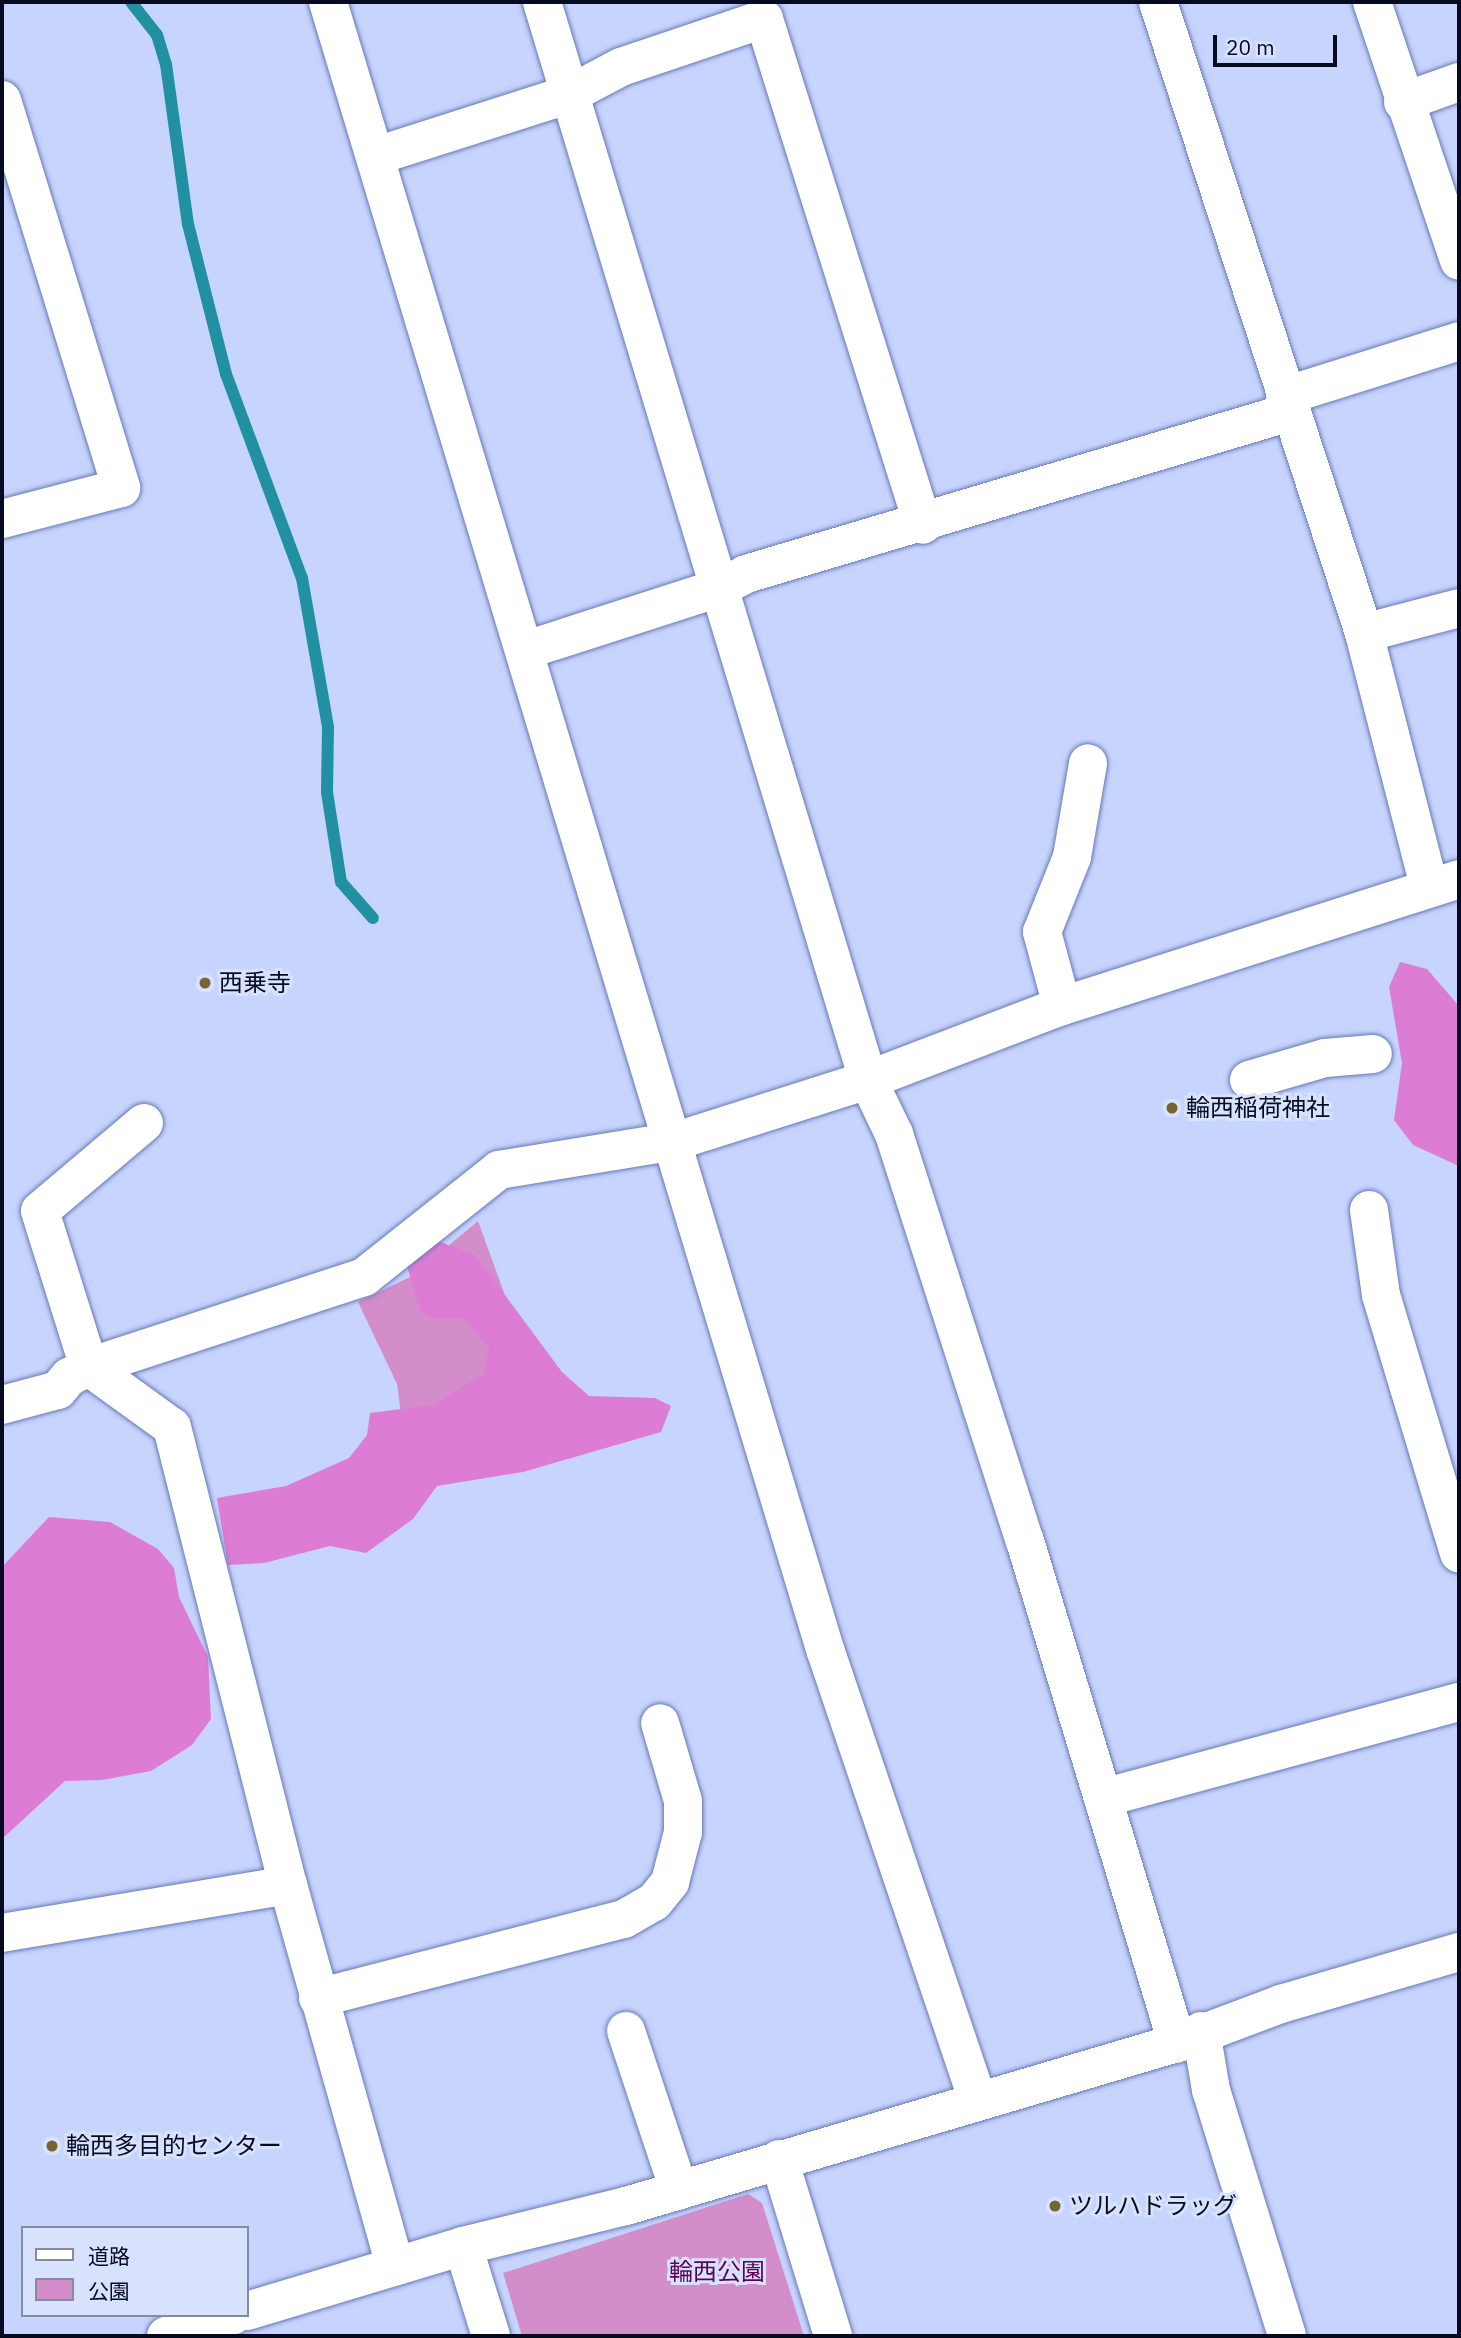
<!DOCTYPE html>
<html>
<head>
<meta charset="utf-8">
<style>
	body { margin:0 }
	#map { position:relative; width:1461px; height:2338px; overflow:hidden; background:#c7d4fd; font-family:"IBM Plex Sans","Noto Sans JP",sans-serif }
	div>[style] { position:absolute }
	.green>* { inset:0; background:#d28dca }
	.forest>* { inset:0; background:#dd7cd4 }
	.stream>* { height:12px; margin:-6px; padding:0 6px; transform-origin:6px; border-radius:6px; background:#2191a2 }
	.roads { filter:drop-shadow(0 0 2px #6779b8) drop-shadow(0 0 2px #6779b8) }
	.minor>* { height:38px; margin:-19px; padding:0 19px; transform-origin:19px; border-radius:19px; background:#fff }
	.dots>* { width:19px; height:19px; translate:-50% -50%; box-sizing:border-box; border:4px solid #d8e2fd; border-radius:50% }
	span { translate:-50% -50%; white-space:nowrap; text-align:center; line-height:1.15; -webkit-text-stroke:6px #d8e2fd; paint-order:stroke }
	.poi-label { font-size:24px; color:#060b22 }
	.left { translate:0 -50%; text-align:left }
	.park-label { font-size:24px; color:#5d0059 }
	.frame { position:absolute; inset:0; border:4px solid #060b22; pointer-events:none }
	.legend { position:absolute; left:21px; top:2226px; width:228px; height:91px; box-sizing:border-box; background:#d8e2fd; border:2px solid #848ca5; margin:0; padding:9px 12px; list-style:none; font-size:21px; color:#060b22 }
	.legend li { display:flex; align-items:center; gap:14px; height:35px }
	.legend b { width:35px; border:2px solid #848ca5 }
	.scale { position:absolute; left:1213px; top:35px; width:124px; height:32px; box-sizing:border-box; border:4px solid #060b22; border-top:0; padding-left:9px; font-size:21px; line-height:24px; white-space:nowrap; color:#060b22; -webkit-text-stroke:5px #d8e2fd; paint-order:stroke }
</style>
</head>
<body>
<div id="map">
	<div class="green">
		<i style="clip-path:polygon(478px 1221px,541px 1395px,406px 1451px,397px 1384px,358px 1302px,412px 1276px)"></i>
		<i style="clip-path:polygon(748px 2194px,762px 2203px,804px 2336px,522px 2336px,503px 2273px)"></i>
	</div>
	<div class="forest">
		<i style="clip-path:polygon(1400px 962px,1427px 969px,1459px 1006px,1459px 1166px,1413px 1145px,1394px 1120px,1402px 1063px,1389px 987px)"></i>
		<i style="clip-path:polygon(436px 1240px,476px 1256px,562px 1372px,589px 1396px,655px 1398px,671px 1406px,661px 1432px,523px 1472px,437px 1486px,413px 1519px,366px 1553px,330px 1546px,264px 1563px,228px 1565px,217px 1498px,286px 1486px,349px 1458px,367px 1435px,370px 1413px,433px 1405px,484px 1374px,489px 1347px,463px 1318px,435px 1319px,420px 1311px,407px 1266px)"></i>
		<i style="clip-path:polygon(49px 1517px,110px 1522px,158px 1549px,174px 1568px,179px 1597px,208px 1657px,211px 1719px,192px 1745px,151px 1771px,102px 1780px,65px 1781px,2px 1839px,2px 1567px)"></i>
	</div>
	<div class="stream">
		<i style="left:131px;top:2px;width:42px;rotate:51.8deg"></i>
		<i style="left:157px;top:35px;width:30px;rotate:73deg"></i>
		<i style="left:166px;top:64px;width:162px;rotate:82.2deg"></i>
		<i style="left:188px;top:224px;width:155px;rotate:75.8deg"></i>
		<i style="left:226px;top:374px;width:218px;rotate:69.6deg"></i>
		<i style="left:302px;top:578px;width:151px;rotate:80.1deg"></i>
		<i style="left:328px;top:727px;width:65px;rotate:90.9deg"></i>
		<i style="left:327px;top:792px;width:91px;rotate:81.2deg"></i>
		<i style="left:341px;top:882px;width:48px;rotate:48.4deg"></i>
	</div>
	<div class="roads">
		<div class="minor">
			<i style="left:328px;top:2px;width:1724px;rotate:73.21deg"></i>
			<i style="left:826px;top:1652px;width:473px;rotate:71.3deg"></i>
			<i style="left:542px;top:2px;width:1126px;rotate:73.17deg"></i>
			<i style="left:868px;top:1080px;width:60px;rotate:64.3deg"></i>
			<i style="left:894px;top:1134px;width:428px;rotate:72.2deg"></i>
			<i style="left:1025px;top:1541px;width:525px;rotate:73.15deg"></i>
			<i style="left:1158px;top:2px;width:664px;rotate:71.92deg"></i>
			<i style="left:1364px;top:633px;width:262px;rotate:75.6deg"></i>
			<i style="left:1372px;top:2px;width:273px;rotate:71.4deg"></i>
			<i style="left:2px;top:100px;width:406px;rotate:72.9deg"></i>
			<i style="left:121px;top:488px;width:123px;rotate:165.4deg"></i>
			<i style="left:1403px;top:102px;width:59px;rotate:-19.7deg"></i>
			<i style="left:376px;top:156px;width:204px;rotate:-17.7deg"></i>
			<i style="left:570px;top:94px;width:58px;rotate:-27.9deg"></i>
			<i style="left:621px;top:67px;width:151px;rotate:-18.6deg"></i>
			<i style="left:764px;top:19px;width:530px;rotate:72.56deg"></i>
			<i style="left:1285px;top:396px;width:182px;rotate:-17.5deg"></i>
			<i style="left:1364px;top:633px;width:98px;rotate:-14.7deg"></i>
			<i style="left:526px;top:650px;width:203px;rotate:-17.8deg"></i>
			<i style="left:719px;top:588px;width:30px;rotate:-27deg"></i>
			<i style="left:746px;top:574px;width:568px;rotate:-16.58deg"></i>
			<i style="left:1062px;top:1006px;width:77px;rotate:-105.1deg"></i>
			<i style="left:1042px;top:932px;width:81px;rotate:-68.2deg"></i>
			<i style="left:1072px;top:857px;width:95px;rotate:-80.3deg"></i>
			<i style="left:1249px;top:1080px;width:79px;rotate:-16.1deg"></i>
			<i style="left:1325px;top:1058px;width:48px;rotate:-4.8deg"></i>
			<i style="left:144px;top:1123px;width:136px;rotate:139.8deg"></i>
			<i style="left:40px;top:1211px;width:164px;rotate:72.6deg"></i>
			<i style="left:89px;top:1367px;width:102px;rotate:35.9deg"></i>
			<i style="left:172px;top:1427px;width:472px;rotate:75.8deg"></i>
			<i style="left:288px;top:1885px;width:396px;rotate:74.3deg"></i>
			<i style="left:1369px;top:1210px;width:86px;rotate:82deg"></i>
			<i style="left:1381px;top:1295px;width:270px;rotate:73.2deg"></i>
			<i style="left:2px;top:1405px;width:58px;rotate:-15deg"></i>
			<i style="left:58px;top:1390px;width:17px;rotate:-50deg"></i>
			<i style="left:69px;top:1377px;width:22px;rotate:-27deg"></i>
			<i style="left:89px;top:1367px;width:289px;rotate:-18.1deg"></i>
			<i style="left:364px;top:1277px;width:172px;rotate:-38.4deg"></i>
			<i style="left:499px;top:1170px;width:179px;rotate:-9.3deg"></i>
			<i style="left:676px;top:1141px;width:201px;rotate:-17.6deg"></i>
			<i style="left:868px;top:1080px;width:208px;rotate:-20.9deg"></i>
			<i style="left:1062px;top:1006px;width:417px;rotate:-17.7deg"></i>
			<i style="left:1103px;top:1798px;width:369px;rotate:-15.1deg"></i>
			<i style="left:2px;top:1933px;width:290px;rotate:-9.5deg"></i>
			<i style="left:318px;top:1998px;width:316px;rotate:-14.5deg"></i>
			<i style="left:624px;top:1919px;width:34px;rotate:-30deg"></i>
			<i style="left:654px;top:1902px;width:26px;rotate:-51deg"></i>
			<i style="left:670px;top:1882px;width:52px;rotate:-75.4deg"></i>
			<i style="left:683px;top:1832px;width:31px;rotate:-90deg"></i>
			<i style="left:683px;top:1801px;width:81px;rotate:-106.4deg"></i>
			<i style="left:626px;top:2031px;width:168px;rotate:71.6deg"></i>
			<i style="left:1201px;top:2031px;width:60px;rotate:80.4deg"></i>
			<i style="left:1211px;top:2090px;width:257px;rotate:72.8deg"></i>
			<i style="left:779px;top:2159px;width:185px;rotate:73deg"></i>
			<i style="left:463px;top:2246px;width:94px;rotate:72.7deg"></i>
			<i style="left:247px;top:2311px;width:226px;rotate:-16.7deg"></i>
			<i style="left:463px;top:2246px;width:168px;rotate:-13.8deg"></i>
			<i style="left:626px;top:2206px;width:575px;rotate:-16.48deg"></i>
			<i style="left:1177px;top:2043px;width:111px;rotate:-20.6deg"></i>
			<i style="left:1281px;top:2004px;width:185px;rotate:-16.3deg"></i>
			<i style="left:166px;top:2336px;width:71px;rotate:-17.2deg"></i>
		</div>
	</div>
	<div class="dots">
		<i style="left:205px;top:983px;background:#766533"></i>
		<i style="left:1172px;top:1108px;background:#766533"></i>
		<i style="left:52px;top:2146px;background:#766533"></i>
		<i style="left:1055px;top:2206px;background:#766533"></i>
	</div>
	<div class="poi-label">
		<span class="left" style="left:219px;top:983px">西乗寺</span>
		<span class="left" style="left:1186px;top:1108px">輪西稲荷神社</span>
		<span class="left" style="left:66px;top:2146px">輪西多目的センター</span>
		<span class="left" style="left:1069px;top:2206px">ツルハドラッグ</span>
	</div>
	<div class="park-label">
		<span style="left:717px;top:2272px">輪西公園</span>
	</div>
	<div class="frame"></div>
	<ul class="legend">
	<li><b style="height:9px;background:#fff"></b>道路</li>
	<li><b style="height:19px;background:#d28dca"></b>公園</li>
	</ul>
	<div class="scale">20 m</div>
</div>
</body>
</html>
